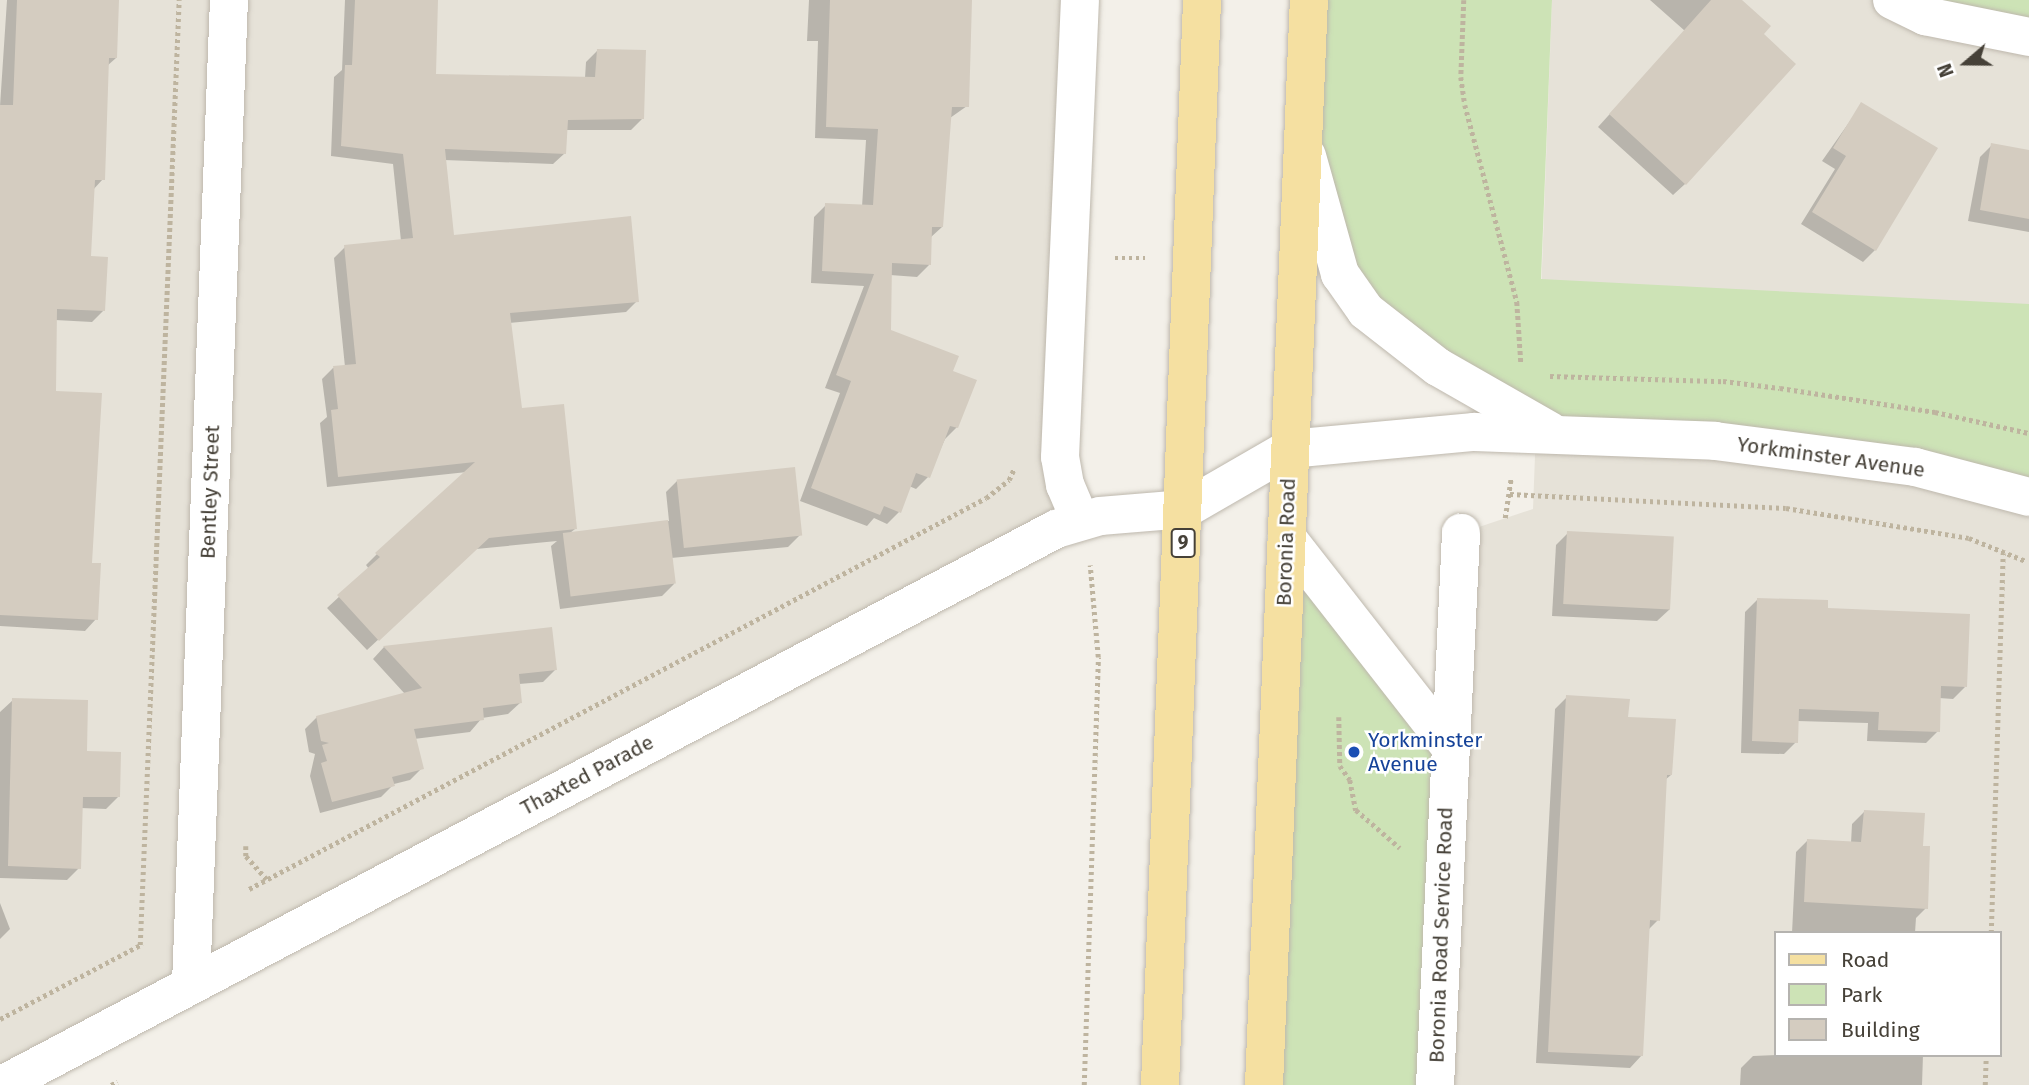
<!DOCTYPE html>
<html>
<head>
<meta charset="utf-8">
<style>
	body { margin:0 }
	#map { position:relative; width:2029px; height:1085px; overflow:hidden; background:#f3f0e9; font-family:"Fira Sans",sans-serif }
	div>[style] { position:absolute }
	.residential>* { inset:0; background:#e6e2d8 }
	.green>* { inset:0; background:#cde3b6 }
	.shadow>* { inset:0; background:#0003 }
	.building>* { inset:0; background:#d4ccc0; transform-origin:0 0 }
	.path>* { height:4.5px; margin-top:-2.25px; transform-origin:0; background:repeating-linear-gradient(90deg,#beb49f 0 3.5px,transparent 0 7px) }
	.roads { filter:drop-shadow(0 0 2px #beb8ad) drop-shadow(0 0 2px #beb8ad) }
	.minor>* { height:38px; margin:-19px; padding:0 19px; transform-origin:19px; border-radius:19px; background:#fff }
	.primary>* { height:38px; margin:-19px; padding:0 19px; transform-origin:19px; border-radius:19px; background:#f5e0a1 }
	.dots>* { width:19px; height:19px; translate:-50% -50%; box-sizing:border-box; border:4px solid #fff; border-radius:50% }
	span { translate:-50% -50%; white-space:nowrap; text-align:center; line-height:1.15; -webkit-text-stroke:5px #fff; paint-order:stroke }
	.shield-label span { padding:2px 5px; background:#fff; border:2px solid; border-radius:5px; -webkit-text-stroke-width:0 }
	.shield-label { font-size:19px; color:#464138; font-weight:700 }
	.street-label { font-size:21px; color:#464138 }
	.transit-label { font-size:21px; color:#164399 }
	.left { translate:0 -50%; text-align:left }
	.legend { position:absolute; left:1774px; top:931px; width:228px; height:126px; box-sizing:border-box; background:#fff; border:2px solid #b5b3af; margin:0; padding:9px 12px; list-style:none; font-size:21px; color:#464138 }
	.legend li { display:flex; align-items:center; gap:14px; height:35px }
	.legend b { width:35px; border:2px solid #b5b3af }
	.north { position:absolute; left:1931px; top:28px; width:70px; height:70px; -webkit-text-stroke:5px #fff; paint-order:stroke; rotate:250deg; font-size:19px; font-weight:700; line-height:28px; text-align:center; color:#464138 }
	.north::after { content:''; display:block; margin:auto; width:24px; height:32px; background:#464138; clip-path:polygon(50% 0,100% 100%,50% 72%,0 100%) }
</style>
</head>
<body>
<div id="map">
	<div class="residential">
		<i style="clip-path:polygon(0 0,1080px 0,1068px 257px,1080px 520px,0 1085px)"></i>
		<i style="clip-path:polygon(evenodd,1552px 0,2029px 0,2029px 1085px,1435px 1085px,1461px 533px,1533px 509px,1552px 0,1775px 933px,1999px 933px,1999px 1055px,1775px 1055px,1775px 933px)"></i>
	</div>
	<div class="green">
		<i style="clip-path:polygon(1309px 0,1552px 0,1541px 279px,2029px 304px,2029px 497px,1554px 433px,1438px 367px,1328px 242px)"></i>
		<i style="clip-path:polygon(1892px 0,2029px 0,2029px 37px)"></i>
		<i style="clip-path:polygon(1287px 538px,1449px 745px,1435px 1085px,1264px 1085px)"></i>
	</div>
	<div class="shadow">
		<i style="clip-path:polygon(7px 0,118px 0,116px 58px,107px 66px,103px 179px,92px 191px,90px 257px,104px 310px,92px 322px,55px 320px,54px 393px,90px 565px,96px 619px,85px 631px,0 626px,0 106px)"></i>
		<i style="clip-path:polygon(345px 0,436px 0,434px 76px,585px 78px,586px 62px,597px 51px,642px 119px,631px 130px,565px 130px,565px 153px,553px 164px,444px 160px,453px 237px,637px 301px,626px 312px,509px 323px,520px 410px,575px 529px,570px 533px,669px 521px,666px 492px,678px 480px,800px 535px,788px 547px,671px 558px,674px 584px,662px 596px,560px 609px,551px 546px,557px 541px,476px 549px,367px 650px,327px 608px,369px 569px,366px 565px,377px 554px,467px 472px,327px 487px,320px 423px,327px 417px,322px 379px,333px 368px,345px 367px,334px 258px,345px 247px,401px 241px,393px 164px,331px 156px,334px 77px,342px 70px)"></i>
		<i style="clip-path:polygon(809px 0,970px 0,967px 106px,950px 118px,942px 227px,930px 238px,929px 265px,917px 277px,890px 275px,890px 331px,950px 372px,957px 427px,945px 439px,928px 477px,916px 489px,909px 486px,899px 512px,887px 524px,874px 518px,867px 526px,800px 501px,840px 393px,825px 388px,864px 286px,811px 283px,814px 217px,826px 205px,862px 207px,866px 140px,815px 138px,818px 41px,807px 41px)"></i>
		<i style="clip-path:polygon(1650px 0,1740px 0,1762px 34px,1685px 184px,1673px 195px,1598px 127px,1685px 31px)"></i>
		<i style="clip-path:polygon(1862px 104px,1875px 250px,1863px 262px,1801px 224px,1835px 169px,1822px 161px)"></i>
		<i style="clip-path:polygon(1992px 145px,2029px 152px,2029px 232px,1968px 221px,1980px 157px)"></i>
		<i style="clip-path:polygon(1568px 533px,1670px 609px,1657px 621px,1552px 616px,1556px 545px)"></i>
		<i style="clip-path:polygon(1757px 600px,1826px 610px,1965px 687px,1953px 699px,1939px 698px,1938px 731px,1926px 743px,1867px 741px,1868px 723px,1797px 721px,1796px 742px,1784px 754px,1741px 753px,1745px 612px)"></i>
		<i style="clip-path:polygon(551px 629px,555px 670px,543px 682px,519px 684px,521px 702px,508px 714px,482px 718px,470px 732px,414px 739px,422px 768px,410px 780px,394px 784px,381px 797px,320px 813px,310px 776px,315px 754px,309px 752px,305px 729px,317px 717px,405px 694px,373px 659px,384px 647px)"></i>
		<i style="clip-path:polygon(1567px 697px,1627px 718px,1671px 775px,1665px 780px,1658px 920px,1648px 930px,1642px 1055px,1630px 1068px,1536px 1063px,1555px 709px)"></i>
		<i style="clip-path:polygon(13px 700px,85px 752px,118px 797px,106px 809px,81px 808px,79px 868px,67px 880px,0 878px,0 712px)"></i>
		<i style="clip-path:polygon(1864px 812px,1921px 847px,1926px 908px,1916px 918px,1915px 933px,1792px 933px,1796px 852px,1808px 840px,1851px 843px,1852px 824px)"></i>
		<i style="clip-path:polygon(0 903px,10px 929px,0 939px)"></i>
		<i style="clip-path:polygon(1776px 1055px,1923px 1055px,1922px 1085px,1740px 1085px,1741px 1068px,1753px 1056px)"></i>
	</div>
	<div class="building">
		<i style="clip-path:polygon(17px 0,119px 0,117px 58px,109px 58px,105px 180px,95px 180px,91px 256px,108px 257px,105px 311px,57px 309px,56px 391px,102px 393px,92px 563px,101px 563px,98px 620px,0 615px,0 105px,13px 105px)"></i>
		<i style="clip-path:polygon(355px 0,438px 0,436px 74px,595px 77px,597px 49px,646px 50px,644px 119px,568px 120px,566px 154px,445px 149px,454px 235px,631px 216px,639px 302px,510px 313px,522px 408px,564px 404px,577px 529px,489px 538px,379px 641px,337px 595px,380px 557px,375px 553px,475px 462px,338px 477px,331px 410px,338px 409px,333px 366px,356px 364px,344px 245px,413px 238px,403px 154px,341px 146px,345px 65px,352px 65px)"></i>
		<i style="clip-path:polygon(830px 0,972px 0,969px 107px,952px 107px,943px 227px,932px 227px,931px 265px,892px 263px,891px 330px,959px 356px,953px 371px,977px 380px,958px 428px,950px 426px,930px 478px,916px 473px,901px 513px,884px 506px,880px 515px,811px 488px,851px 381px,836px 375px,874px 274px,822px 271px,825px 203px,873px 205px,878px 129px,826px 127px)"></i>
		<i style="clip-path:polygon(1711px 0,1742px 0,1771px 26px,1764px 34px,1796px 64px,1686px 185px,1609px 114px)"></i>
		<i style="clip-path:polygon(1861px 102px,1938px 148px,1876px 251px,1812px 212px,1846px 156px,1833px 148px)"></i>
		<i style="clip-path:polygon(1991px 143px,2029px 150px,2029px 219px,1980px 210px)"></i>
		<i style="left:795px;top:467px;width:69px;height:119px;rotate:84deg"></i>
		<i style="left:668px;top:520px;width:64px;height:106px;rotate:83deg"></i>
		<i style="left:1567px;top:531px;width:107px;height:73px;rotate:3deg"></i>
		<i style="clip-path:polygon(1757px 598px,1828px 600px,1828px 608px,1970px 614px,1967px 687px,1941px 686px,1940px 732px,1878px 730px,1879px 712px,1799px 709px,1798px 743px,1752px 741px)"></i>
		<i style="clip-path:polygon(552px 627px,557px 670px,519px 674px,522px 703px,483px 708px,484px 720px,414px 729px,424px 769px,392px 777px,395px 786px,332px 802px,321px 763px,327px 761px,322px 745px,329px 743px,321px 741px,316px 716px,422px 688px,383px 646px)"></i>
		<i style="clip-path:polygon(1566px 695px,1630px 699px,1628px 717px,1676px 719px,1672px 775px,1667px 775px,1660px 921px,1650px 920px,1643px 1056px,1548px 1052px)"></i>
		<i style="clip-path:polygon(12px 698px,88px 700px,87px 751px,121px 752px,120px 797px,83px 797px,81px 869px,8px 866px)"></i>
		<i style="clip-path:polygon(1864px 810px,1925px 813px,1923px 846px,1930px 846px,1928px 909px,1804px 902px,1807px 839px,1861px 842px)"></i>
	</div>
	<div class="path">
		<i style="left:1464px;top:0;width:77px;rotate:92.2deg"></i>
		<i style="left:1461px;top:77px;width:28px;rotate:82deg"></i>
		<i style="left:1465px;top:105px;width:204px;rotate:75.2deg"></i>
		<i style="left:1517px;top:302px;width:61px;rotate:86.2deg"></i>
		<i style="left:1115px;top:258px;width:30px"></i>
		<i style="left:1550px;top:376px;width:173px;rotate:1.7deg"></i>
		<i style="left:1723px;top:381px;width:57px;rotate:7deg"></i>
		<i style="left:1780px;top:388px;width:157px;rotate:8.8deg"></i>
		<i style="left:1935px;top:412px;width:96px;rotate:12.6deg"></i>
		<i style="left:1510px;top:494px;width:276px;rotate:2.9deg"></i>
		<i style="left:1786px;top:508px;width:185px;rotate:9.3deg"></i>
		<i style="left:1969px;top:538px;width:61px;rotate:22deg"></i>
		<i style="left:1505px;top:518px;width:40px;rotate:-81.5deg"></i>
		<i style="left:1339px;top:717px;width:49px;rotate:88.8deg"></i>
		<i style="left:1340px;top:766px;width:17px;rotate:54deg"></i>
		<i style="left:1350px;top:780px;width:31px;rotate:79deg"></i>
		<i style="left:1356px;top:810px;width:58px;rotate:40.8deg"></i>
		<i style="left:246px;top:846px;width:10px;rotate:90deg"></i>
		<i style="left:246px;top:856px;width:31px;rotate:48deg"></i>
		<i style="left:249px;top:889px;width:834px;rotate:-27.95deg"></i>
		<i style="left:986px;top:498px;width:29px;rotate:-38deg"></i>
		<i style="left:1009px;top:480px;width:12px;rotate:-66deg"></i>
		<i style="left:1991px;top:933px;width:380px;rotate:-88.2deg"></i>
		<i style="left:140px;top:945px;width:946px;rotate:-87.64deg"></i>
		<i style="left:0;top:1019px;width:161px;rotate:-27.8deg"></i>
		<i style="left:111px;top:1085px;width:7px;rotate:-27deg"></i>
		<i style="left:1084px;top:1085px;width:428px;rotate:-88.1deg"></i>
		<i style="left:1098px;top:657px;width:92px;rotate:-95deg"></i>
		<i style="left:1985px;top:1085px;width:30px;rotate:-88deg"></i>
	</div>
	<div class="roads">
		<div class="minor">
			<i style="left:1892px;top:0;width:37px;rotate:26deg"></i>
			<i style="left:1925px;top:16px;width:106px;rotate:11.4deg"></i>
			<i style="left:1307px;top:156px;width:123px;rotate:74.4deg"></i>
			<i style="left:1340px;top:274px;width:45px;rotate:54.9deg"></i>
			<i style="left:1366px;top:311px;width:91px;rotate:37.9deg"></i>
			<i style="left:1438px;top:367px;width:129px;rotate:29.7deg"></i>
			<i style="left:1080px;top:520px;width:38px;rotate:-113deg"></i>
			<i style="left:1065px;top:485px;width:28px;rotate:-100deg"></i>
			<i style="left:1060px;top:457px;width:457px;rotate:-87.5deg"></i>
			<i style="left:1287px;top:538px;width:263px;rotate:52deg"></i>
			<i style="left:191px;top:984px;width:985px;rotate:-87.79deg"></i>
			<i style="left:2px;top:1085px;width:1192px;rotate:-27.81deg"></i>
			<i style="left:1056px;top:529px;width:46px;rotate:-16.5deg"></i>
			<i style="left:1100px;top:516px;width:85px;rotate:-4.7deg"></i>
			<i style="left:1185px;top:509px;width:120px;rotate:-30deg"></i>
			<i style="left:1289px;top:449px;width:186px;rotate:-5.3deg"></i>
			<i style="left:1474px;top:432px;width:241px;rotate:2.1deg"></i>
			<i style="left:1715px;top:441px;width:202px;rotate:7.4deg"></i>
			<i style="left:1915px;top:467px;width:118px;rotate:14.7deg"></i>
			<i style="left:1435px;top:1085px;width:553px;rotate:-87.3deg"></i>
		</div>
		<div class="primary">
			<i style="left:1160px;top:1085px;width:1086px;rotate:-87.78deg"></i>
			<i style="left:1264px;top:1085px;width:1086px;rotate:-87.63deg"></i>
		</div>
	</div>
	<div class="dots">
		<i style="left:1354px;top:752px;background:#1a4fb4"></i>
	</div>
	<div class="shield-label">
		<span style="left:1183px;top:543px">9</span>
	</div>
	<div class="street-label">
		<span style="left:1831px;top:457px;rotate:8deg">Yorkminster Avenue</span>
		<span style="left:210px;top:492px;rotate:-88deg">Bentley Street</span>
		<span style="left:1286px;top:542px;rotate:-88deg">Boronia Road</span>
		<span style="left:587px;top:775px;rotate:-28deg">Thaxted Parade</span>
		<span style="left:1441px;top:935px;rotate:-88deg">Boronia Road Service Road</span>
	</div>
	<div class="transit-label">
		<span class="left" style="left:1368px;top:752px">Yorkminster<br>Avenue</span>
	</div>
	<ul class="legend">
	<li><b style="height:9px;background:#f5e0a1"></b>Road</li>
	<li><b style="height:19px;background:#cde3b6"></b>Park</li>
	<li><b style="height:19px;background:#d4ccc0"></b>Building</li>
	</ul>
	<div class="north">N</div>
</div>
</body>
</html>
